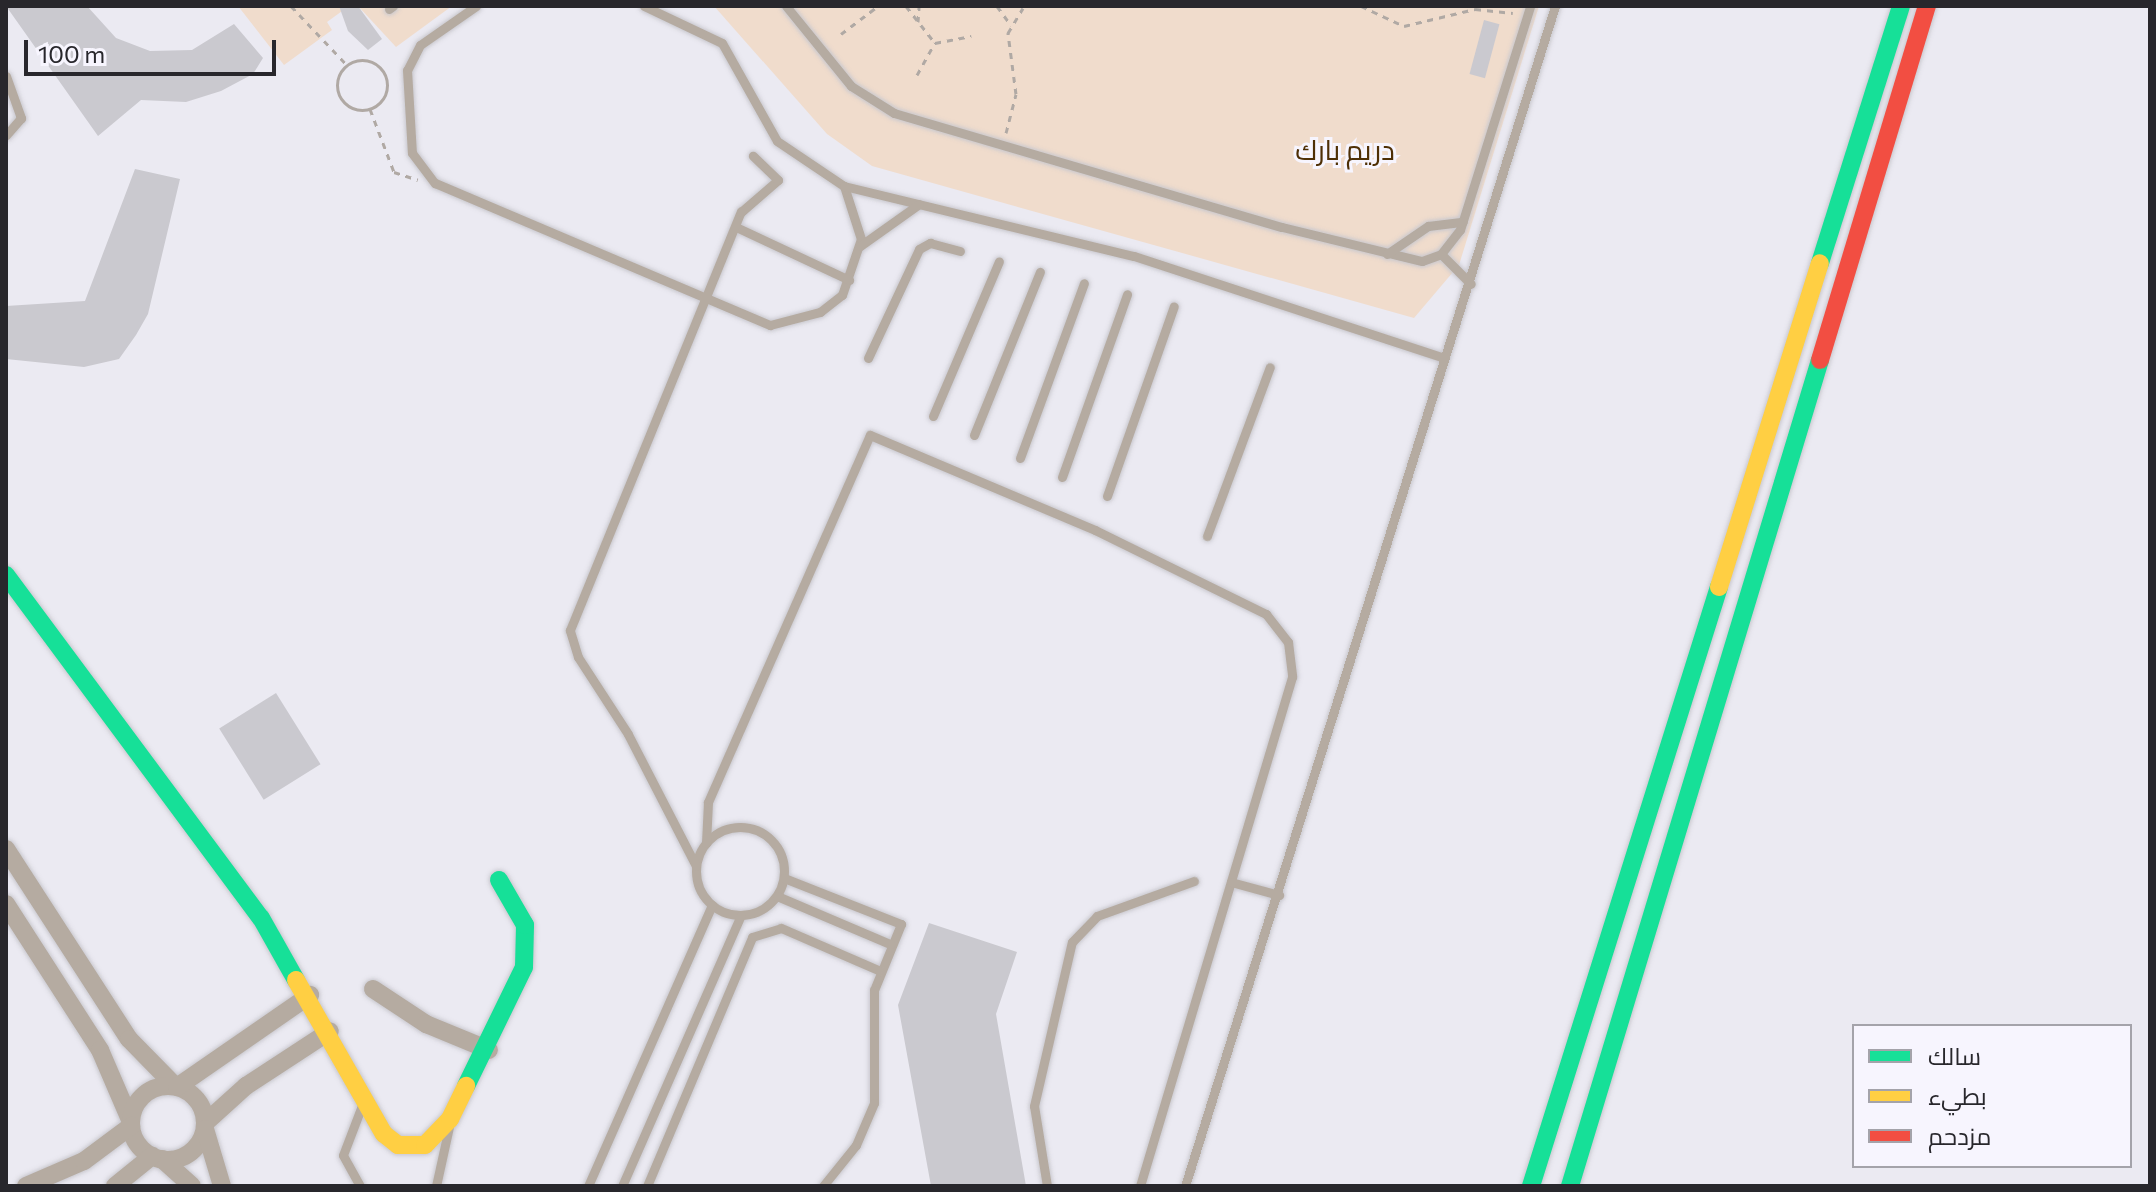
<!DOCTYPE html>
<html>
<head>
<meta charset="utf-8">
<style>
	body { margin:0 }
	#map { position:relative; width:2156px; height:1192px; overflow:hidden; background:#ebeaf2; font-family:Commissioner,Cairo,sans-serif }
	div>[style] { position:absolute }
	.green>* { inset:0; background:#f0dccc }
	.building>* { inset:0; background:#cac9cf; transform-origin:0 0 }
	.path>* { height:3px; margin-top:-1.5px; transform-origin:0; background:repeating-linear-gradient(90deg,#b0a9a4 0 6px,transparent 0 12px) }
	.path>.ring { margin:-1.5px; padding:0; box-sizing:content-box; background:none; border:3px solid #b0a9a4; border-radius:50% }
	.roads { filter:drop-shadow(0 0 2px #c9c8ce) drop-shadow(0 0 2px #c9c8ce) }
	.lane>* { height:9px; margin:-4.5px; padding:0 4.5px; transform-origin:4.5px; border-radius:4.5px; background:#b5aba1 }
	.lane>.ring { margin:-4.5px; padding:0; box-sizing:content-box; background:none; border:9px solid #b5aba1; border-radius:50% }
	.street>* { height:18px; margin:-9px; padding:0 9px; transform-origin:9px; border-radius:9px; background:#b5aba1 }
	.street>.ring { margin:-9px; padding:0; box-sizing:content-box; background:none; border:18px solid #b5aba1; border-radius:50% }
	.fast>* { height:18px; margin:-9px; padding:0 9px; transform-origin:9px; border-radius:9px; background:#16e098 }
	.slow>* { height:18px; margin:-9px; padding:0 9px; transform-origin:9px; border-radius:9px; background:#ffcf43 }
	.jam>* { height:18px; margin:-9px; padding:0 9px; transform-origin:9px; border-radius:9px; background:#f24e42 }
	span { translate:-50% -50%; white-space:nowrap; text-align:center; line-height:1.15; -webkit-text-stroke:6px #f7f5fe; paint-order:stroke }
	.park-label { font-size:28px; color:#4e2f05 }
	.frame { position:absolute; inset:0; border:8px solid #28272c; pointer-events:none }
	.legend { position:absolute; left:1852px; top:1024px; width:280px; height:144px; box-sizing:border-box; background:#f7f5fe; border:2px solid #a4a3aa; margin:0; padding:10px 14px; list-style:none; font-size:24px; color:#28272c }
	.legend li { display:flex; align-items:center; gap:16px; height:40px }
	.legend b { width:40px; border:2px solid #a4a3aa }
	.scale { position:absolute; left:24px; top:40px; width:252px; height:36px; box-sizing:border-box; border:4px solid #28272c; border-top:0; padding-left:10px; font-size:24px; line-height:28px; white-space:nowrap; color:#28272c; -webkit-text-stroke:6px #f7f5fe; paint-order:stroke }
</style>
</head>
<body>
<div id="map">
	<div class="green">
		<i style="clip-path:polygon(238px 6px,349px 6px,327px 22px,332px 30px,284px 65px)"></i>
		<i style="clip-path:polygon(358px 6px,452px 6px,396px 47px)"></i>
		<i style="clip-path:polygon(714px 6px,1539px 6px,1459px 265px,1414px 318px,872px 166px,827px 134px)"></i>
	</div>
	<div class="building">
		<i style="clip-path:polygon(6px 6px,87px 6px,116px 38px,150px 51px,192px 50px,234px 24px,263px 58px,253px 74px,221px 91px,186px 102px,141px 100px,98px 136px)"></i>
		<i style="clip-path:polygon(339px 6px,358px 6px,382px 39px,368px 50px,348px 31px)"></i>
		<i style="left:1484px;top:20px;width:16px;height:56px;rotate:15deg"></i>
		<i style="clip-path:polygon(135px 169px,180px 179px,148px 314px,136px 335px,119px 359px,84px 367px,6px 359px,6px 306px,85px 301px)"></i>
		<i style="left:276px;top:693px;width:84px;height:67px;rotate:58deg"></i>
		<i style="clip-path:polygon(929px 923px,1017px 952px,996px 1014px,1026px 1186px,931px 1186px,898px 1005px)"></i>
	</div>
	<div class="path">
		<i style="left:291px;top:6px;width:81px;rotate:46.5deg"></i>
		<i style="left:906px;top:6px;width:47px;rotate:51.9deg"></i>
		<i style="left:997px;top:6px;width:24px;rotate:54deg"></i>
		<i style="left:1361px;top:6px;width:47px;rotate:24.9deg"></i>
		<i style="left:1404px;top:26px;width:73px;rotate:-13.5deg"></i>
		<i style="left:1475px;top:9px;width:38px;rotate:6deg"></i>
		<i style="left:918px;top:22px;width:16px;rotate:-86deg"></i>
		<i style="left:841px;top:34px;width:46px;rotate:-37.1deg"></i>
		<i class="ring" style="left:337px;top:60px;width:47px;height:47px"></i>
		<i style="left:917px;top:75px;width:37px;rotate:-61deg"></i>
		<i style="left:935px;top:43px;width:37px;rotate:-11deg"></i>
		<i style="left:370px;top:109px;width:67px;rotate:69.1deg"></i>
		<i style="left:394px;top:172px;width:25px;rotate:18deg"></i>
		<i style="left:1006px;top:133px;width:40px;rotate:-75.6deg"></i>
		<i style="left:1016px;top:94px;width:62px;rotate:-97.5deg"></i>
		<i style="left:1008px;top:33px;width:29px;rotate:-59deg"></i>
	</div>
	<div class="roads">
		<div class="lane">
			<i style="left:476px;top:6px;width:68px;rotate:145.1deg"></i>
			<i style="left:420px;top:45px;width:28px;rotate:117deg"></i>
			<i style="left:407px;top:70px;width:83px;rotate:86.6deg"></i>
			<i style="left:412px;top:153px;width:38px;rotate:53deg"></i>
			<i style="left:435px;top:183px;width:364px;rotate:23deg"></i>
			<i style="left:770px;top:325px;width:52px;rotate:-14.6deg"></i>
			<i style="left:820px;top:312px;width:28px;rotate:-38deg"></i>
			<i style="left:842px;top:295px;width:59px;rotate:-71.3deg"></i>
			<i style="left:861px;top:239px;width:56px;rotate:-107.8deg"></i>
			<i style="left:644px;top:6px;width:86px;rotate:25.4deg"></i>
			<i style="left:722px;top:43px;width:112px;rotate:60.7deg"></i>
			<i style="left:777px;top:141px;width:81px;rotate:33.9deg"></i>
			<i style="left:844px;top:186px;width:298px;rotate:13.6deg"></i>
			<i style="left:1134px;top:256px;width:326px;rotate:18.2deg"></i>
			<i style="left:786px;top:6px;width:103px;rotate:50.9deg"></i>
			<i style="left:851px;top:86px;width:51px;rotate:32.1deg"></i>
			<i style="left:894px;top:113px;width:404px;rotate:16.4deg"></i>
			<i style="left:1282px;top:227px;width:144px;rotate:13.7deg"></i>
			<i style="left:1422px;top:261px;width:20px;rotate:-20deg"></i>
			<i style="left:1441px;top:254px;width:31px;rotate:-52deg"></i>
			<i style="left:1460px;top:230px;width:235px;rotate:-72.6deg"></i>
			<i style="left:389px;top:9px;width:5px;rotate:-37deg"></i>
			<i style="left:6px;top:76px;width:45px;rotate:70.3deg"></i>
			<i style="left:21px;top:118px;width:23px;rotate:131deg"></i>
			<i style="left:736px;top:227px;width:125px;rotate:25.1deg"></i>
			<i style="left:860px;top:246px;width:72px;rotate:-35.4deg"></i>
			<i style="left:1387px;top:254px;width:50px;rotate:-34.3deg"></i>
			<i style="left:1428px;top:226px;width:35px;rotate:-7deg"></i>
			<i style="left:1441px;top:254px;width:42px;rotate:45deg"></i>
			<i style="left:868px;top:358px;width:120px;rotate:-64.9deg"></i>
			<i style="left:919px;top:249px;width:13px;rotate:-29deg"></i>
			<i style="left:930px;top:243px;width:31px;rotate:15deg"></i>
			<i style="left:933px;top:416px;width:168px;rotate:-66.9deg"></i>
			<i style="left:974px;top:435px;width:176px;rotate:-68deg"></i>
			<i style="left:1020px;top:458px;width:186px;rotate:-69.9deg"></i>
			<i style="left:1062px;top:477px;width:194px;rotate:-70.4deg"></i>
			<i style="left:1107px;top:496px;width:201px;rotate:-70.6deg"></i>
			<i style="left:1207px;top:536px;width:180px;rotate:-69.6deg"></i>
			<i class="ring" style="left:696px;top:827px;width:79px;height:79px"></i>
			<i style="left:706px;top:843px;width:41px;rotate:-87.2deg"></i>
			<i style="left:708px;top:802px;width:401px;rotate:-66.2deg"></i>
			<i style="left:870px;top:435px;width:244px;rotate:22.9deg"></i>
			<i style="left:1095px;top:530px;width:191px;rotate:26.2deg"></i>
			<i style="left:1266px;top:614px;width:36px;rotate:52deg"></i>
			<i style="left:1288px;top:642px;width:35px;rotate:83deg"></i>
			<i style="left:1292px;top:677px;width:531px;rotate:106.63deg"></i>
			<i style="left:696px;top:866px;width:148px;rotate:-117.3deg"></i>
			<i style="left:628px;top:734px;width:92px;rotate:-123deg"></i>
			<i style="left:578px;top:657px;width:28px;rotate:-107deg"></i>
			<i style="left:570px;top:630px;width:452px;rotate:-67.8deg"></i>
			<i style="left:741px;top:212px;width:49px;rotate:-40.9deg"></i>
			<i style="left:778px;top:180px;width:35px;rotate:-136deg"></i>
			<i style="left:784px;top:878px;width:126px;rotate:21.5deg"></i>
			<i style="left:901px;top:924px;width:71px;rotate:112.2deg"></i>
			<i style="left:874px;top:990px;width:113px;rotate:90deg"></i>
			<i style="left:874px;top:1103px;width:46px;rotate:113.2deg"></i>
			<i style="left:856px;top:1145px;width:53px;rotate:128.8deg"></i>
			<i style="left:1231px;top:882px;width:50px;rotate:15.2deg"></i>
			<i style="left:777px;top:896px;width:123px;rotate:23deg"></i>
			<i style="left:360px;top:1186px;width:35px;rotate:-119deg"></i>
			<i style="left:343px;top:1155px;width:56px;rotate:-69deg"></i>
			<i style="left:436px;top:1186px;width:60px;rotate:-77.6deg"></i>
			<i style="left:588px;top:1186px;width:307px;rotate:-66.2deg"></i>
			<i style="left:622px;top:1186px;width:296px;rotate:-66.3deg"></i>
			<i style="left:647px;top:1186px;width:270px;rotate:-67.1deg"></i>
			<i style="left:752px;top:937px;width:30px;rotate:-17deg"></i>
			<i style="left:781px;top:928px;width:106px;rotate:23.4deg"></i>
			<i style="left:1047px;top:1186px;width:81px;rotate:-99.2deg"></i>
			<i style="left:1034px;top:1106px;width:168px;rotate:-77deg"></i>
			<i style="left:1072px;top:942px;width:36px;rotate:-46deg"></i>
			<i style="left:1097px;top:916px;width:103px;rotate:-19.8deg"></i>
			<i style="left:1185px;top:1186px;width:1237px;rotate:-72.59deg"></i>
		</div>
		<div class="street">
			<i style="left:6px;top:849px;width:226px;rotate:57.1deg"></i>
			<i style="left:129px;top:1039px;width:66px;rotate:45.6deg"></i>
			<i style="left:6px;top:904px;width:174px;rotate:57.2deg"></i>
			<i style="left:100px;top:1050px;width:78px;rotate:66.7deg"></i>
			<i style="left:373px;top:989px;width:64px;rotate:33.4deg"></i>
			<i style="left:426px;top:1024px;width:68px;rotate:22.4deg"></i>
			<i class="ring" style="left:131px;top:1086px;width:56px;height:56px"></i>
			<i style="left:177px;top:1087px;width:162px;rotate:-34.7deg"></i>
			<i style="left:205px;top:1123px;width:55px;rotate:-42.1deg"></i>
			<i style="left:246px;top:1086px;width:100px;rotate:-33.2deg"></i>
			<i style="left:205px;top:1129px;width:59px;rotate:73.4deg"></i>
			<i style="left:162px;top:1159px;width:40px;rotate:42deg"></i>
			<i style="left:26px;top:1186px;width:63px;rotate:-23.3deg"></i>
			<i style="left:84px;top:1161px;width:59px;rotate:-36.7deg"></i>
			<i style="left:115px;top:1186px;width:48px;rotate:-39deg"></i>
		</div>
		<div class="fast">
			<i style="left:1820px;top:263px;width:269px;rotate:-72.5deg"></i>
			<i style="left:6px;top:575px;width:427px;rotate:53.4deg"></i>
			<i style="left:261px;top:918px;width:71px;rotate:60.6deg"></i>
			<i style="left:466px;top:1086px;width:132px;rotate:-64deg"></i>
			<i style="left:524px;top:967px;width:42px;rotate:-88.6deg"></i>
			<i style="left:525px;top:925px;width:52px;rotate:-120deg"></i>
			<i style="left:1531px;top:1186px;width:628px;rotate:-72.58deg"></i>
			<i style="left:1570px;top:1186px;width:863px;rotate:-73.16deg"></i>
		</div>
		<div class="slow">
			<i style="left:1719px;top:587px;width:339px;rotate:-72.7deg"></i>
			<i style="left:296px;top:980px;width:177px;rotate:60.3deg"></i>
			<i style="left:384px;top:1134px;width:18px;rotate:38deg"></i>
			<i style="left:398px;top:1145px;width:27px"></i>
			<i style="left:425px;top:1145px;width:36px;rotate:-46deg"></i>
			<i style="left:450px;top:1119px;width:37px;rotate:-64deg"></i>
		</div>
		<div class="jam">
			<i style="left:1820px;top:360px;width:370px;rotate:-73.2deg"></i>
		</div>
	</div>
	<div class="park-label">
		<span style="left:1345px;top:149px">دريم بارك</span>
	</div>
	<div class="frame"></div>
	<ul class="legend">
	<li><b style="height:10px;background:#16e098"></b>سالك</li>
	<li><b style="height:10px;background:#ffcf43"></b>بطيء</li>
	<li><b style="height:10px;background:#f24e42"></b>مزدحم</li>
	</ul>
	<div class="scale">100 m</div>
</div>
</body>
</html>
